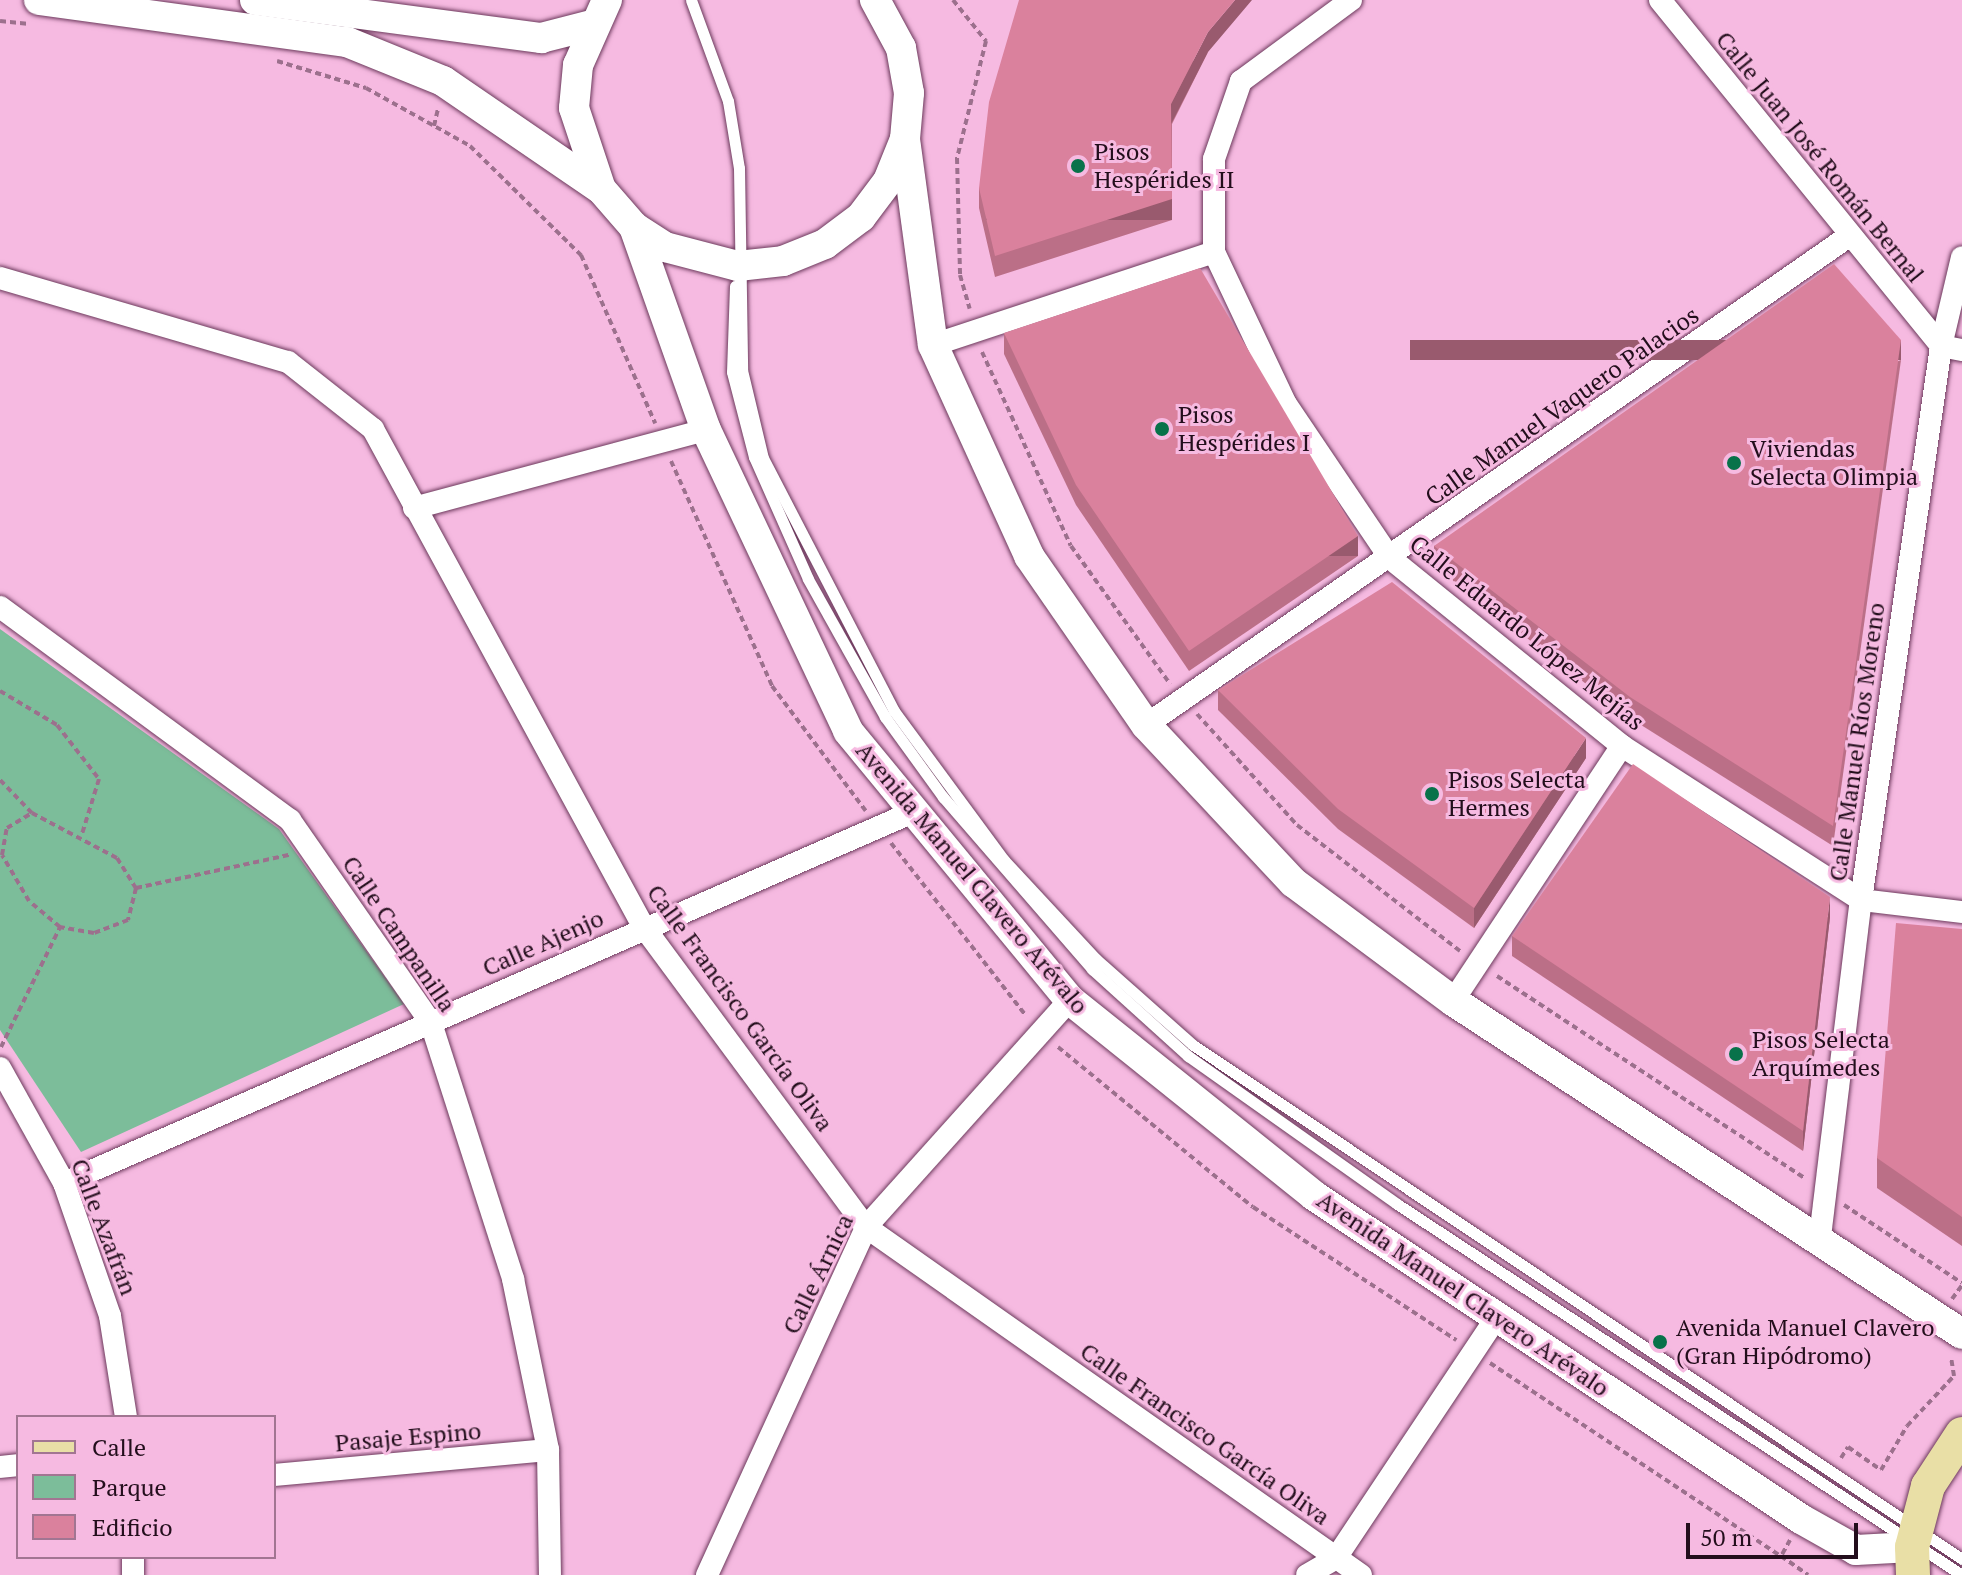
<!DOCTYPE html>
<html>
<head>
<meta charset="utf-8">
<style>
	body { margin:0 }
	#map { position:relative; width:1962px; height:1575px; overflow:hidden; background:#f6bae1; font-family:"PT Serif",serif }
	div>[style] { position:absolute }
	.green>* { inset:0; background:#7cbd9a }
	.path>* { height:4px; margin-top:-2px; transform-origin:0; background:repeating-linear-gradient(90deg,#9c708d 0 6px,transparent 0 10px) }
	.roads { filter:drop-shadow(0 0 2px #6c395c) drop-shadow(0 0 2px #6c395c) }
	.lane>* { height:11px; margin:-5.5px; padding:0 5.5px; transform-origin:5.5px; border-radius:5.5px; background:#fff }
	.street>* { height:22px; margin:-11px; padding:0 11px; transform-origin:11px; border-radius:11px; background:#fff }
	.secondary>* { height:30px; margin:-15px; padding:0 15px; transform-origin:15px; border-radius:15px; background:#fff }
	.primary>* { height:34px; margin:-17px; padding:0 17px; transform-origin:17px; border-radius:17px; background:#e9dfa6 }
	.wall>* { inset:0; background:#bb6f87 }
	.shaded-wall>* { inset:0; background:#995a6e; transform-origin:0 0 }
	.building>* { inset:0; background:#da819d }
	.dots>* { width:22px; height:22px; translate:-50% -50%; box-sizing:border-box; border:4px solid #f6bae1; border-radius:50% }
	span { translate:-50% -50%; white-space:nowrap; text-align:center; line-height:1.15; -webkit-text-stroke:6px #f6bae1; paint-order:stroke }
	.poi-label { font-size:24px; color:#230e1c }
	.left { translate:0 -50%; text-align:left }
	.street-label { font-size:24px; color:#230e1c }
	.legend { position:absolute; left:16px; top:1415px; width:260px; height:144px; box-sizing:border-box; background:#f6bae1; border:2px solid #a27592; margin:0; padding:10px 14px; list-style:none; font-size:24px; color:#230e1c }
	.legend li { display:flex; align-items:center; gap:16px; height:40px }
	.legend b { width:40px; border:2px solid #a27592 }
	.scale { position:absolute; left:1686px; top:1523px; width:172px; height:36px; box-sizing:border-box; border:4px solid #230e1c; border-top:0; padding-left:10px; font-size:24px; line-height:28px; white-space:nowrap; color:#230e1c; -webkit-text-stroke:6px #f6bae1; paint-order:stroke }
</style>
</head>
<body>
<div id="map">
	<div class="green">
		<i style="clip-path:polygon(0 629px,279px 829px,404px 1004px,81px 1152px,0 1030px)"></i>
	</div>
	<div class="path">
		<i style="left:953px;top:0;width:53px;rotate:51.2deg"></i>
		<i style="left:986px;top:41px;width:121px;rotate:103.9deg"></i>
		<i style="left:957px;top:158px;width:117px;rotate:88.5deg"></i>
		<i style="left:960px;top:275px;width:35px;rotate:74deg"></i>
		<i style="left:0;top:21px;width:27px;rotate:6deg"></i>
		<i style="left:277px;top:61px;width:93px;rotate:16.9deg"></i>
		<i style="left:366px;top:88px;width:119px;rotate:29.1deg"></i>
		<i style="left:470px;top:146px;width:156px;rotate:44.5deg"></i>
		<i style="left:581px;top:255px;width:184px;rotate:66.2deg"></i>
		<i style="left:434px;top:126px;width:18px;rotate:-77deg"></i>
		<i style="left:982px;top:352px;width:213px;rotate:65.4deg"></i>
		<i style="left:1071px;top:546px;width:170px;rotate:54.3deg"></i>
		<i style="left:671px;top:461px;width:247px;rotate:65.8deg"></i>
		<i style="left:772px;top:686px;width:156px;rotate:53.1deg"></i>
		<i style="left:0;top:691px;width:66px;rotate:30.8deg"></i>
		<i style="left:57px;top:725px;width:68px;rotate:52.1deg"></i>
		<i style="left:99px;top:779px;width:58px;rotate:107.2deg"></i>
		<i style="left:1197px;top:714px;width:149px;rotate:48deg"></i>
		<i style="left:1297px;top:825px;width:206px;rotate:37.7deg"></i>
		<i style="left:0;top:780px;width:46px;rotate:45.9deg"></i>
		<i style="left:32px;top:813px;width:96px;rotate:27.9deg"></i>
		<i style="left:117px;top:858px;width:36px;rotate:58deg"></i>
		<i style="left:136px;top:888px;width:33px;rotate:104deg"></i>
		<i style="left:128px;top:920px;width:36px;rotate:159deg"></i>
		<i style="left:94px;top:933px;width:35px;rotate:-170deg"></i>
		<i style="left:60px;top:927px;width:40px;rotate:-140deg"></i>
		<i style="left:29px;top:901px;width:53px;rotate:-120.4deg"></i>
		<i style="left:2px;top:855px;width:27px;rotate:-80deg"></i>
		<i style="left:7px;top:828px;width:29px;rotate:-31deg"></i>
		<i style="left:891px;top:843px;width:219px;rotate:52deg"></i>
		<i style="left:136px;top:888px;width:157px;rotate:-12.2deg"></i>
		<i style="left:1497px;top:976px;width:367px;rotate:33.3deg"></i>
		<i style="left:1px;top:1047px;width:134px;rotate:-63.8deg"></i>
		<i style="left:1058px;top:1047px;width:252px;rotate:39.4deg"></i>
		<i style="left:1253px;top:1207px;width:243px;rotate:33.2deg"></i>
		<i style="left:1844px;top:1205px;width:141px;rotate:33.5deg"></i>
		<i style="left:1952px;top:1299px;width:17px;rotate:-54deg"></i>
		<i style="left:1490px;top:1363px;width:349px;rotate:33.6deg"></i>
		<i style="left:1841px;top:1458px;width:13px;rotate:-58deg"></i>
		<i style="left:1848px;top:1447px;width:40px;rotate:34.9deg"></i>
		<i style="left:1881px;top:1470px;width:51px;rotate:-59.4deg"></i>
		<i style="left:1907px;top:1426px;width:69px;rotate:-46.8deg"></i>
		<i style="left:1954px;top:1376px;width:18px;rotate:-99deg"></i>
		<i style="left:1790px;top:1540px;width:18px;rotate:119deg"></i>
		<i style="left:1781px;top:1556px;width:33px;rotate:35deg"></i>
	</div>
	<div class="roads">
		<div class="lane">
			<i style="left:691px;top:0;width:108px;rotate:69.9deg"></i>
			<i style="left:728px;top:101px;width:68px;rotate:80.7deg"></i>
			<i style="left:739px;top:168px;width:202px;rotate:89.1deg"></i>
			<i style="left:742px;top:370px;width:90px;rotate:76.6deg"></i>
			<i style="left:763px;top:458px;width:285px;rotate:62.6deg"></i>
			<i style="left:894px;top:711px;width:185px;rotate:53.6deg"></i>
			<i style="left:1004px;top:860px;width:135px;rotate:47.1deg"></i>
			<i style="left:1096px;top:959px;width:130px;rotate:41.6deg"></i>
			<i style="left:1193px;top:1045px;width:925px;rotate:33.76deg"></i>
			<i style="left:735px;top:286px;width:86px;rotate:92deg"></i>
			<i style="left:732px;top:372px;width:88px;rotate:75.5deg"></i>
			<i style="left:754px;top:457px;width:133px;rotate:66.1deg"></i>
			<i style="left:808px;top:579px;width:158px;rotate:60.8deg"></i>
			<i style="left:885px;top:717px;width:99px;rotate:54.1deg"></i>
			<i style="left:943px;top:797px;width:228px;rotate:49.1deg"></i>
			<i style="left:1092px;top:969px;width:130px;rotate:42.2deg"></i>
			<i style="left:1188px;top:1056px;width:256px;rotate:35.3deg"></i>
			<i style="left:1397px;top:1204px;width:676px;rotate:33.29deg"></i>
		</div>
		<div class="street">
			<i style="left:1351px;top:0;width:137px;rotate:143.6deg"></i>
			<i style="left:1241px;top:81px;width:83px;rotate:109.1deg"></i>
			<i style="left:1214px;top:159px;width:93px;rotate:90deg"></i>
			<i style="left:1214px;top:252px;width:168px;rotate:64.7deg"></i>
			<i style="left:1286px;top:404px;width:186px;rotate:56deg"></i>
			<i style="left:1390px;top:558px;width:299px;rotate:39deg"></i>
			<i style="left:1622px;top:746px;width:284px;rotate:32.8deg"></i>
			<i style="left:1861px;top:900px;width:102px;rotate:6.8deg"></i>
			<i style="left:1660px;top:0;width:446px;rotate:50.9deg"></i>
			<i style="left:1941px;top:346px;width:21px;rotate:11deg"></i>
			<i style="left:0;top:278px;width:300px;rotate:16.3deg"></i>
			<i style="left:288px;top:362px;width:108px;rotate:38.2deg"></i>
			<i style="left:373px;top:429px;width:566px;rotate:61.49deg"></i>
			<i style="left:643px;top:926px;width:375px;rotate:53.5deg"></i>
			<i style="left:866px;top:1227px;width:605px;rotate:35.11deg"></i>
			<i style="left:933px;top:345px;width:296px;rotate:-18.3deg"></i>
			<i style="left:414px;top:508px;width:302px;rotate:-15deg"></i>
			<i style="left:0;top:607px;width:360px;rotate:36.3deg"></i>
			<i style="left:290px;top:820px;width:247px;rotate:55.2deg"></i>
			<i style="left:431px;top:1023px;width:269px;rotate:72.2deg"></i>
			<i style="left:513px;top:1279px;width:175px;rotate:78.4deg"></i>
			<i style="left:548px;top:1450px;width:125px;rotate:89.1deg"></i>
			<i style="left:1146px;top:725px;width:856px;rotate:-34.82deg"></i>
			<i style="left:1453px;top:1001px;width:306px;rotate:-56.5deg"></i>
			<i style="left:0;top:1068px;width:132px;rotate:60.9deg"></i>
			<i style="left:64px;top:1183px;width:141px;rotate:70.9deg"></i>
			<i style="left:110px;top:1316px;width:102px;rotate:81deg"></i>
			<i style="left:64px;top:1183px;width:927px;rotate:-23.6deg"></i>
			<i style="left:1820px;top:1237px;width:339px;rotate:-83.1deg"></i>
			<i style="left:1861px;top:900px;width:560px;rotate:-81.78deg"></i>
			<i style="left:1941px;top:346px;width:91px;rotate:-76.7deg"></i>
			<i style="left:0;top:1467px;width:18px;rotate:-6deg"></i>
			<i style="left:274px;top:1475px;width:275px;rotate:-5.2deg"></i>
			<i style="left:133px;top:1557px;width:18px;rotate:90deg"></i>
			<i style="left:707px;top:1575px;width:383px;rotate:-65.4deg"></i>
			<i style="left:866px;top:1227px;width:305px;rotate:-48.1deg"></i>
			<i style="left:1307px;top:1575px;width:34px;rotate:-30deg"></i>
			<i style="left:1336px;top:1558px;width:290px;rotate:-56.3deg"></i>
		</div>
		<div class="secondary">
			<i style="left:39px;top:0;width:311px;rotate:7.8deg"></i>
			<i style="left:347px;top:42px;width:104px;rotate:22.1deg"></i>
			<i style="left:443px;top:81px;width:191px;rotate:34.4deg"></i>
			<i style="left:255px;top:0;width:289px;rotate:7.6deg"></i>
			<i style="left:541px;top:38px;width:53px;rotate:-14.3deg"></i>
			<i style="left:607px;top:0;width:71px;rotate:114deg"></i>
			<i style="left:578px;top:65px;width:43px;rotate:95.3deg"></i>
			<i style="left:574px;top:108px;width:85px;rotate:71.6deg"></i>
			<i style="left:601px;top:189px;width:50px;rotate:49deg"></i>
			<i style="left:634px;top:227px;width:37px;rotate:33deg"></i>
			<i style="left:665px;top:247px;width:75px;rotate:14.6deg"></i>
			<i style="left:738px;top:266px;width:45px;rotate:-6.3deg"></i>
			<i style="left:783px;top:261px;width:45px;rotate:-22deg"></i>
			<i style="left:825px;top:244px;width:45px;rotate:-36.9deg"></i>
			<i style="left:861px;top:217px;width:45px;rotate:-53.1deg"></i>
			<i style="left:888px;top:181px;width:45px;rotate:-68deg"></i>
			<i style="left:905px;top:139px;width:46px;rotate:-85deg"></i>
			<i style="left:909px;top:93px;width:46px;rotate:-100.1deg"></i>
			<i style="left:901px;top:48px;width:55px;rotate:-118.4deg"></i>
			<i style="left:905px;top:139px;width:208px;rotate:82.3deg"></i>
			<i style="left:933px;top:345px;width:232px;rotate:65.5deg"></i>
			<i style="left:1029px;top:556px;width:206px;rotate:55.3deg"></i>
			<i style="left:1146px;top:725px;width:216px;rotate:46.9deg"></i>
			<i style="left:1294px;top:883px;width:198px;rotate:36.6deg"></i>
			<i style="left:1453px;top:1001px;width:608px;rotate:33.19deg"></i>
			<i style="left:634px;top:227px;width:215px;rotate:70.5deg"></i>
			<i style="left:706px;top:430px;width:333px;rotate:64.7deg"></i>
			<i style="left:848px;top:731px;width:349px;rotate:50.5deg"></i>
			<i style="left:1070px;top:1000px;width:312px;rotate:38.7deg"></i>
			<i style="left:1313px;top:1195px;width:586px;rotate:33.58deg"></i>
			<i style="left:1801px;top:1519px;width:63px;rotate:29.4deg"></i>
			<i style="left:1856px;top:1550px;width:56px;rotate:-3.1deg"></i>
		</div>
		<div class="primary">
			<i style="left:1913px;top:1575px;width:28px;rotate:-92deg"></i>
			<i style="left:1912px;top:1547px;width:63px;rotate:-75.3deg"></i>
			<i style="left:1928px;top:1486px;width:62px;rotate:-56.8deg"></i>
		</div>
	</div>
	<div class="wall">
		<i style="clip-path:polygon(1208px 52px,1172px 124px,1172px 220px,995px 277px,979px 208px,979px 188px)"></i>
		<i style="clip-path:polygon(1004px 333px,1358px 556px,1189px 671px,1076px 505px,1004px 354px)"></i>
		<i style="clip-path:polygon(1901px 360px,1833px 846px,1630px 718px,1434px 566px,1434px 546px)"></i>
		<i style="clip-path:polygon(1218px 690px,1586px 758px,1474px 928px,1338px 829px,1218px 710px)"></i>
		<i style="clip-path:polygon(1830px 917px,1803px 1151px,1512px 956px,1512px 936px)"></i>
		<i style="clip-path:polygon(1962px 929px,1962px 1246px,1877px 1188px,1877px 1158px)"></i>
	</div>
	<div class="shaded-wall">
		<i style="clip-path:polygon(1235px 0,1252px 0,1208px 52px,1171px 124px,1171px 104px,1208px 32px)"></i>
		<i style="left:1172px;top:199px;width:21px;height:186px;rotate:90deg"></i>
		<i style="left:1901px;top:340px;width:20px;height:491px;rotate:90deg"></i>
		<i style="left:1358px;top:536px;width:20px;height:204px;rotate:90deg"></i>
		<i style="clip-path:polygon(1586px 738px,1586px 758px,1474px 928px,1474px 908px)"></i>
		<i style="clip-path:polygon(1830px 897px,1830px 917px,1803px 1151px,1803px 1131px)"></i>
	</div>
	<div class="building">
		<i style="clip-path:polygon(1019px 0,1235px 0,1208px 32px,1171px 104px,1172px 199px,995px 256px,979px 188px,989px 102px)"></i>
		<i style="clip-path:polygon(1834px 264px,1901px 340px,1833px 826px,1630px 697px,1434px 546px)"></i>
		<i style="clip-path:polygon(1200px 268px,1358px 536px,1189px 651px,1076px 485px,1004px 333px)"></i>
		<i style="clip-path:polygon(1392px 582px,1586px 738px,1474px 908px,1338px 809px,1218px 690px)"></i>
		<i style="clip-path:polygon(1633px 764px,1830px 897px,1803px 1131px,1512px 936px)"></i>
		<i style="clip-path:polygon(1896px 923px,1962px 929px,1962px 1217px,1877px 1158px)"></i>
	</div>
	<div class="dots">
		<i style="left:1078px;top:166px;background:#08724a"></i>
		<i style="left:1162px;top:429px;background:#08724a"></i>
		<i style="left:1734px;top:463px;background:#08724a"></i>
		<i style="left:1432px;top:794px;background:#08724a"></i>
		<i style="left:1736px;top:1054px;background:#08724a"></i>
		<i style="left:1660px;top:1342px;background:#08724a"></i>
	</div>
	<div class="poi-label">
		<span class="left" style="left:1094px;top:166px">Pisos<br>Hespérides II</span>
		<span class="left" style="left:1178px;top:429px">Pisos<br>Hespérides I</span>
		<span class="left" style="left:1750px;top:463px">Viviendas<br>Selecta Olimpia</span>
		<span class="left" style="left:1448px;top:794px">Pisos Selecta<br>Hermes</span>
		<span class="left" style="left:1752px;top:1054px">Pisos Selecta<br>Arquímedes</span>
		<span class="left" style="left:1676px;top:1342px">Avenida Manuel Clavero<br>(Gran Hipódromo)</span>
	</div>
	<div class="street-label">
		<span style="left:1820px;top:157px;rotate:51deg">Calle Juan José Román Bernal</span>
		<span style="left:1562px;top:406px;rotate:-35deg">Calle Manuel Vaquero Palacios</span>
		<span style="left:1527px;top:633px;rotate:39deg">Calle Eduardo López Mejías</span>
		<span style="left:1857px;top:742px;rotate:-82deg">Calle Manuel Ríos Moreno</span>
		<span style="left:972px;top:878px;rotate:50deg">Avenida Manuel Clavero Arévalo</span>
		<span style="left:399px;top:934px;rotate:56deg">Calle Campanilla</span>
		<span style="left:543px;top:943px;rotate:-24deg">Calle Ajenjo</span>
		<span style="left:740px;top:1008px;rotate:54deg">Calle Francisco García Oliva</span>
		<span style="left:104px;top:1227px;rotate:69deg">Calle Azafrán</span>
		<span style="left:818px;top:1274px;rotate:-64deg">Calle Árnica</span>
		<span style="left:1463px;top:1294px;rotate:34deg">Avenida Manuel Clavero Arévalo</span>
		<span style="left:1205px;top:1434px;rotate:35deg">Calle Francisco García Oliva</span>
		<span style="left:408px;top:1437px;rotate:-5deg">Pasaje Espino</span>
	</div>
	<ul class="legend">
	<li><b style="height:10px;background:#e9dfa6"></b>Calle</li>
	<li><b style="height:22px;background:#7cbd9a"></b>Parque</li>
	<li><b style="height:22px;background:#da819d"></b>Edificio</li>
	</ul>
	<div class="scale">50 m</div>
</div>
</body>
</html>
